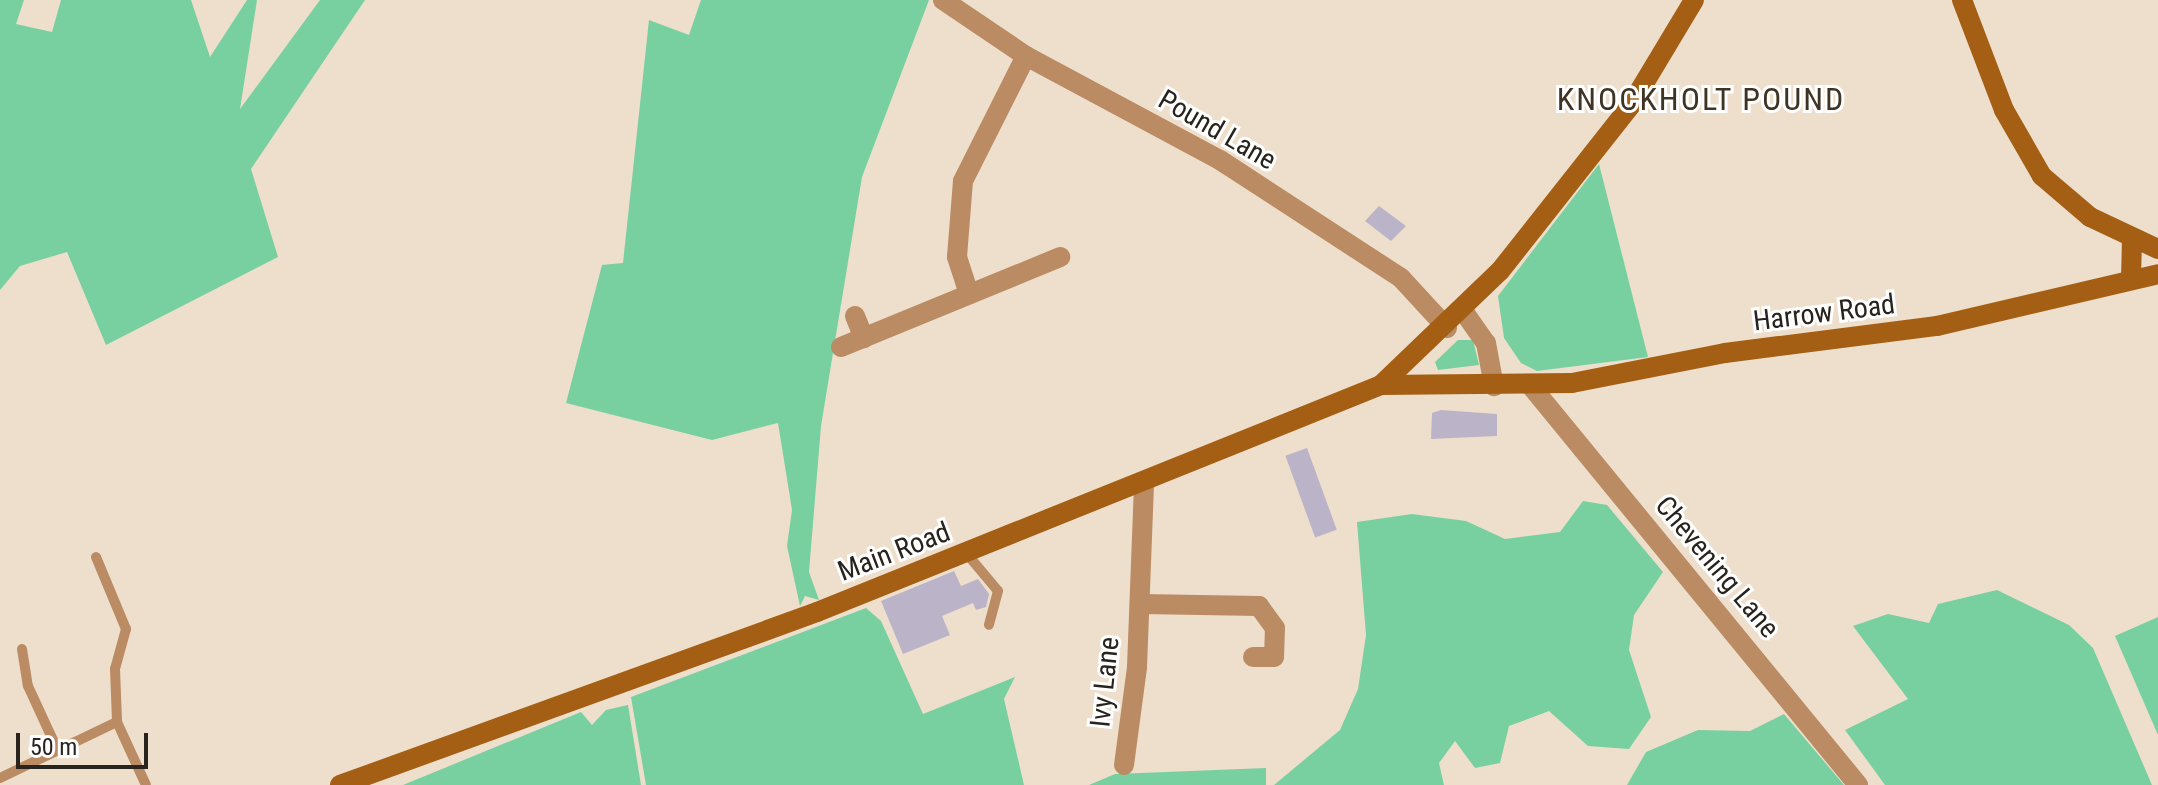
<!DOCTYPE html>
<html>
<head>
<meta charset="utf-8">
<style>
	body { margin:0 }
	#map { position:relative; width:2158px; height:785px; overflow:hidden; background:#eddfcb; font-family:"Roboto Condensed",sans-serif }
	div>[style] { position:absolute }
	.green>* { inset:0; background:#78d0a1 }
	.building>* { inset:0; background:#bbb4c9; transform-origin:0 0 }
	.lane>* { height:10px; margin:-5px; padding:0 5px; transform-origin:5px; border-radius:5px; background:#bb8b63 }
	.street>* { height:20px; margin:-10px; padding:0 10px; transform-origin:10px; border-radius:10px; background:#bb8b63 }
	.secondary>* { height:20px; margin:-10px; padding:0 10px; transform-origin:10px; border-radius:10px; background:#a55f14 }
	span { translate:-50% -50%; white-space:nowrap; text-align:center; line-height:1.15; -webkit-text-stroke:6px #fff; paint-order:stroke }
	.street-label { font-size:28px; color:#28231c }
	.quarter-label { font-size:32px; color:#3f3324; letter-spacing:2px }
	.scale { position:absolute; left:16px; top:733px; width:132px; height:36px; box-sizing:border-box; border:4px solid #28231c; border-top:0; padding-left:10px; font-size:24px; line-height:28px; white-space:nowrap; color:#28231c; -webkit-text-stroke:6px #fff; paint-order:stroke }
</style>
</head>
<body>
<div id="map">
	<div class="green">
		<i style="clip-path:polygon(0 0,24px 0,16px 24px,52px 32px,61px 0,191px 0,210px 57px,247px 0,257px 0,240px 109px,320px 0,365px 0,251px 169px,278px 257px,106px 345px,67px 252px,20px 266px,0 290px)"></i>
		<i style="clip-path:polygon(701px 0,929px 0,862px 177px,821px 426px,809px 572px,819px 600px,805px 596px,800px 606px,787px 546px,792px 510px,778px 423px,712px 440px,566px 403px,602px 265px,623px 263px,649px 20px,689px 35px)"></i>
		<i style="clip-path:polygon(1599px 164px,1648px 357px,1537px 371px,1521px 363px,1504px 338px,1498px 296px)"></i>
		<i style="clip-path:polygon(1458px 340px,1473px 340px,1479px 365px,1438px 370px,1435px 362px)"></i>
		<i style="clip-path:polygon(1583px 501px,1607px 505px,1663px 572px,1634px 615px,1629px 650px,1651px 717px,1629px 749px,1588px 746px,1549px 711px,1509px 726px,1500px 763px,1475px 768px,1455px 741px,1439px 763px,1444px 785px,1274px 785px,1340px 730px,1358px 689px,1366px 635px,1357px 522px,1412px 514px,1466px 521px,1505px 539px,1560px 532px)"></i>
		<i style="clip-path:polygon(1997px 590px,2069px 625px,2093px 648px,2152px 785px,1885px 785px,1845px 730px,1908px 699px,1853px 626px,1888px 614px,1929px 623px,1938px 604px)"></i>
		<i style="clip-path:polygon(866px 608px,881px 621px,923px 714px,1015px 677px,1004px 699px,1024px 785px,646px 785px,631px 697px)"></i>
		<i style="clip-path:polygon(2158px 617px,2158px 735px,2115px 636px)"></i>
		<i style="clip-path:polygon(628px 705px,641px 785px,403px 785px,581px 712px,592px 725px,606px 710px)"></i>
		<i style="clip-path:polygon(1784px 714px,1844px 785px,1627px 785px,1646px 752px,1698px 730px,1750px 731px)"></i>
		<i style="clip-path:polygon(1266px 768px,1266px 785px,1089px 785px,1115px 774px)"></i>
	</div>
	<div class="building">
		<i style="clip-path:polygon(1379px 206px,1406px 226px,1391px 241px,1365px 221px)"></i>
		<i style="clip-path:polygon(1441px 410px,1497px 414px,1497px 436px,1431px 439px,1432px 413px)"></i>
		<i style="left:1307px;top:448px;width:87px;height:23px;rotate:70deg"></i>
		<i style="clip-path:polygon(954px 571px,961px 586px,978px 579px,989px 594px,986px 607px,976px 610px,973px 603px,942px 616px,950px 635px,903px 654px,881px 601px)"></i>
	</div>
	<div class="lane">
		<i style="left:967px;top:554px;width:48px;rotate:50deg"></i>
		<i style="left:998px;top:591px;width:35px;rotate:105deg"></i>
		<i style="left:96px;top:557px;width:78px;rotate:67.4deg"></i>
		<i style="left:126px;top:629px;width:41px;rotate:105.4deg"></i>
		<i style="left:115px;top:669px;width:53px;rotate:87.8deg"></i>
		<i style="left:22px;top:649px;width:37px;rotate:81deg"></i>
		<i style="left:28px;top:686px;width:72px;rotate:65.2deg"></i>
		<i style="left:0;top:778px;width:130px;rotate:-25.6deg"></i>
		<i style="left:117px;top:722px;width:69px;rotate:65.3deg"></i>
	</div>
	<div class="street">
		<i style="left:943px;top:0;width:100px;rotate:34deg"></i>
		<i style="left:1026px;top:56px;width:220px;rotate:28.2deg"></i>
		<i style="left:1220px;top:160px;width:216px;rotate:33.1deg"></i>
		<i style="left:1401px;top:278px;width:68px;rotate:47.4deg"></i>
		<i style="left:969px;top:294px;width:39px;rotate:-108deg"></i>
		<i style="left:957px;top:257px;width:76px;rotate:-85.5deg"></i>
		<i style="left:963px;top:181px;width:140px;rotate:-63.3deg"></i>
		<i style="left:1464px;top:312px;width:38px;rotate:55deg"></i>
		<i style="left:1486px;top:343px;width:44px;rotate:79.5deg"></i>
		<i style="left:855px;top:316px;width:24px;rotate:68deg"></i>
		<i style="left:841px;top:347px;width:237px;rotate:-22.3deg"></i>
		<i style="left:1531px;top:386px;width:516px;rotate:50.66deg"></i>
		<i style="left:1141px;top:604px;width:118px;rotate:1deg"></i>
		<i style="left:1259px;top:606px;width:27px;rotate:54deg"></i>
		<i style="left:1275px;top:628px;width:29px;rotate:92deg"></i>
		<i style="left:1274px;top:657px;width:21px;rotate:180deg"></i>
		<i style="left:1124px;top:765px;width:99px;rotate:-82.4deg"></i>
		<i style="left:1137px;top:667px;width:183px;rotate:-87.8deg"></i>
	</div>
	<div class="secondary">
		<i style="left:1962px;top:0;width:118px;rotate:69.1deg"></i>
		<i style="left:2004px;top:110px;width:76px;rotate:60.1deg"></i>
		<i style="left:2042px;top:176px;width:63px;rotate:40.5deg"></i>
		<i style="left:2090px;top:217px;width:75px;rotate:25.2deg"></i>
		<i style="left:2131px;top:279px;width:40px;rotate:-88.6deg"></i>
		<i style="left:1381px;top:385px;width:191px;rotate:-0.6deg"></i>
		<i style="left:1572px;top:383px;width:156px;rotate:-11.1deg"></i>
		<i style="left:1725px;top:353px;width:214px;rotate:-7.3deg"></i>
		<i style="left:1937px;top:326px;width:227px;rotate:-13.2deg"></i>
		<i style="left:340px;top:785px;width:507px;rotate:-19.93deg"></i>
		<i style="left:817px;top:612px;width:608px;rotate:-21.92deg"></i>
		<i style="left:1381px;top:385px;width:165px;rotate:-43.8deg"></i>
		<i style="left:1500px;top:271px;width:211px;rotate:-51.7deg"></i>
		<i style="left:1631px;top:105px;width:122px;rotate:-59deg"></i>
	</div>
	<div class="street-label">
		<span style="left:1217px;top:130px;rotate:30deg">Pound Lane</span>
		<span style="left:1824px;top:313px;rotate:-7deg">Harrow Road</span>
		<span style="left:894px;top:552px;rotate:-21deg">Main Road</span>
		<span style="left:1717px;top:567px;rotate:50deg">Chevening Lane</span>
		<span style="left:1105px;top:682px;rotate:-84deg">Ivy Lane</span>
	</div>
	<div class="quarter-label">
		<span style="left:1701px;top:99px">KNOCKHOLT POUND</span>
	</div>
	<div class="scale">50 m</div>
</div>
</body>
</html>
